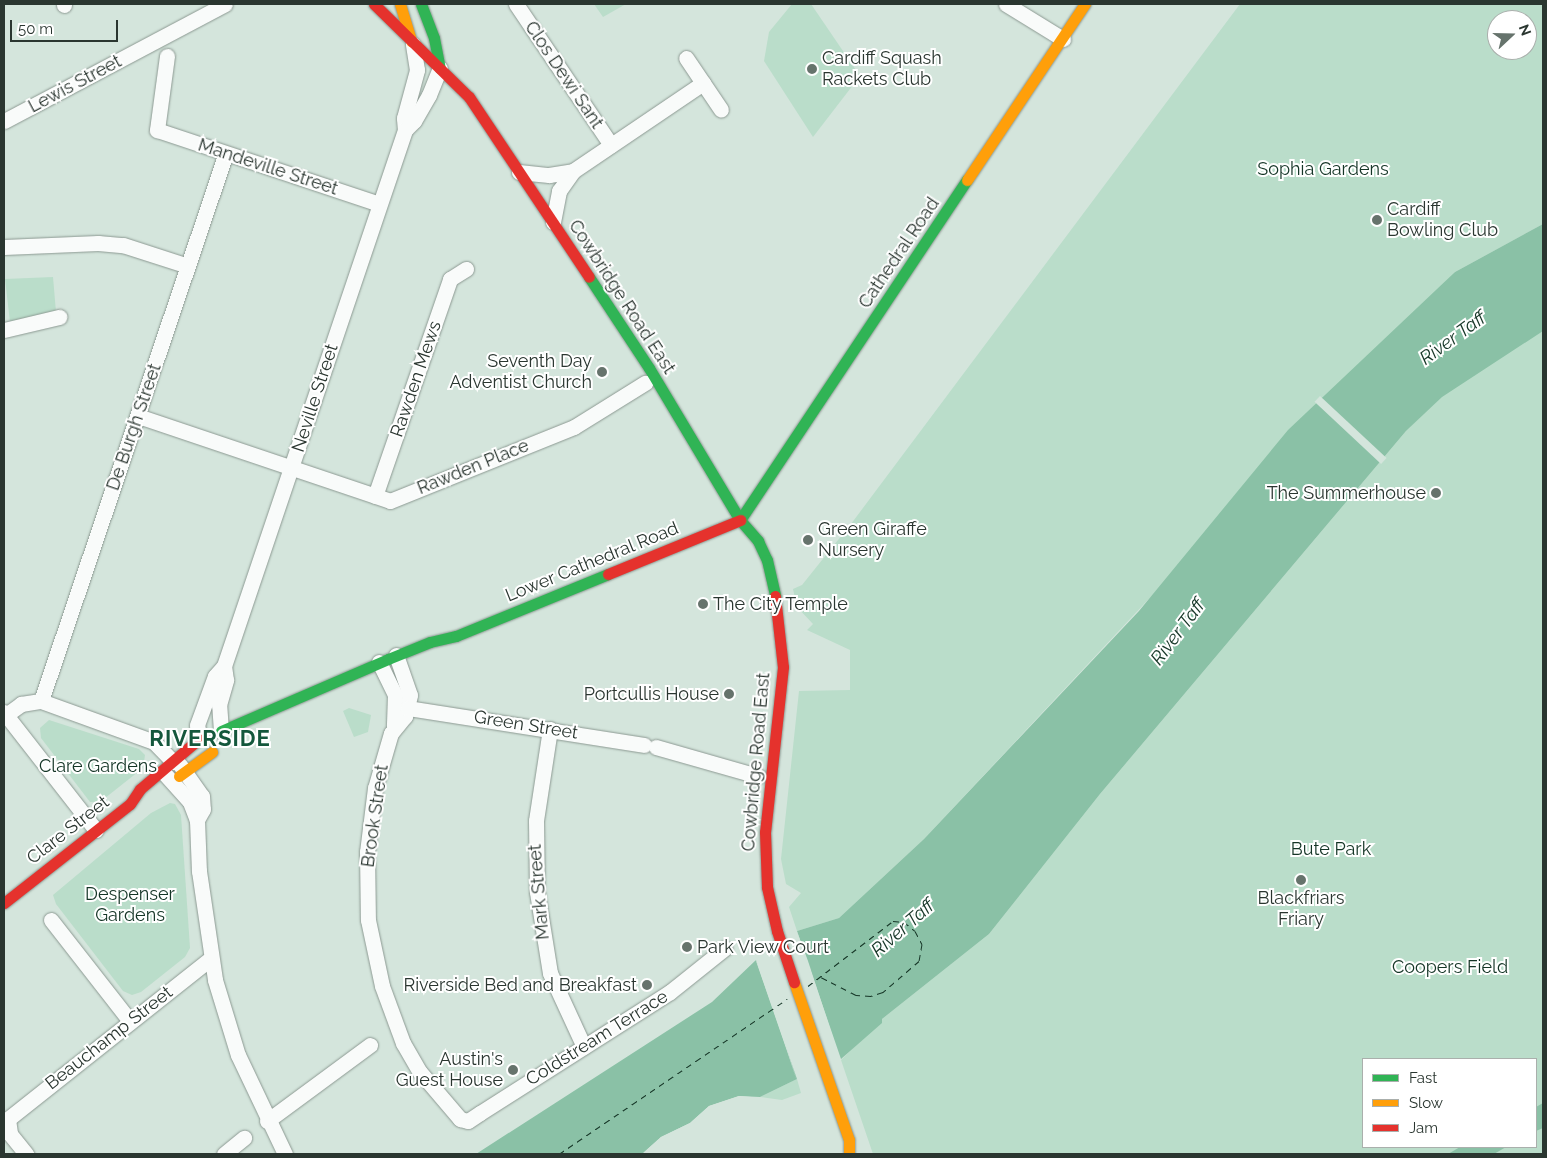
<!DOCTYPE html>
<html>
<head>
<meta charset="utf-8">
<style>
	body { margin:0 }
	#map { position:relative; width:1547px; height:1158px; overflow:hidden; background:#d4e5dc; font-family:Raleway,sans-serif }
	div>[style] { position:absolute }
	.green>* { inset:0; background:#baddca }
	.water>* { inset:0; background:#8ac1a6 }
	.pier>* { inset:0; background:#d4e5dc; transform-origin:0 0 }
	.ferry>* { height:1px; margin-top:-0.5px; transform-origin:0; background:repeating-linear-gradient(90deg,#153526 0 6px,transparent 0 11px) }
	.roads { filter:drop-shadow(0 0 1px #8c9992) drop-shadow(0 0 1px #8c9992) }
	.street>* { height:15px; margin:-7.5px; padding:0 7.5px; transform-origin:7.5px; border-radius:7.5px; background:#f9fbfa }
	.fast>* { height:11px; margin:-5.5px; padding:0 5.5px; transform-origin:5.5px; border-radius:5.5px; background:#30b455 }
	.slow>* { height:11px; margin:-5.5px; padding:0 5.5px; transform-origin:5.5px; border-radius:5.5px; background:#ff9f0a }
	.jam>* { height:11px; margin:-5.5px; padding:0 5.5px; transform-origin:5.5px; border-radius:5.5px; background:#e5322d }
	.dots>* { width:14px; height:14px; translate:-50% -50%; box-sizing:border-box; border:2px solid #fff; border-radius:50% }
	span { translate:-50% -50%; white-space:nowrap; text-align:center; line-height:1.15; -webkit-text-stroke:4px #fff; paint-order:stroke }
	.poi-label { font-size:18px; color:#2a3630 }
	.left { translate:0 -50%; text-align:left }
	.right { translate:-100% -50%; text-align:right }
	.street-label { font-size:18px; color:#2a3630 }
	.park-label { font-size:18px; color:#143526 }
	.water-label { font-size:19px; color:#153526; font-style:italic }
	.district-label { font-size:22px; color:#14573c; font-weight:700; letter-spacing:1px }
	.frame { position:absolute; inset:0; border:5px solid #2a3630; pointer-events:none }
	.legend { position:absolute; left:1362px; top:1058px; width:175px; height:90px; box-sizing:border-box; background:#fff; border:1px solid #aaafac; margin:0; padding:6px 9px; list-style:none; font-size:15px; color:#2a3630 }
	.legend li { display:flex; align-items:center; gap:10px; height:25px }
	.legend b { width:25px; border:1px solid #aaafac }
	.north { position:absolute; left:1487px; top:10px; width:50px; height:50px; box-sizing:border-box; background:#fff; border:1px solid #aaafac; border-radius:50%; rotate:69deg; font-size:14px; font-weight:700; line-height:20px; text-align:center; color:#2a3630 }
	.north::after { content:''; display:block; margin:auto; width:18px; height:22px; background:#66736c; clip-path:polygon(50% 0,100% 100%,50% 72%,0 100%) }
	.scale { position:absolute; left:10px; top:20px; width:108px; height:22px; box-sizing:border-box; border:2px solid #2a3630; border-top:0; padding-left:6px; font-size:15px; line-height:18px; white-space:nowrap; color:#2a3630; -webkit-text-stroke:4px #fff; paint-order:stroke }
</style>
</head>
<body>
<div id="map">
	<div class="green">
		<i style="clip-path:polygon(594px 4px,626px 4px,603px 17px)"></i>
		<i style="clip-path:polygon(792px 4px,811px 4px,860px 76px,813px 137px,764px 61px,769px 32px)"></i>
		<i style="clip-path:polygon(evenodd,1240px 4px,1543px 4px,1543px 224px,1455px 272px,924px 839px,839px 918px,797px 931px,789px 907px,801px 893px,786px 884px,781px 859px,799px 691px,850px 690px,850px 650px,807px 630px,813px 624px,797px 607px,793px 589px,802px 585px,854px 520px,1240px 4px,1497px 20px,1527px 20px,1527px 50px,1497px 50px,1497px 20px)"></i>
		<i style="clip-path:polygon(53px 277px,56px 312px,10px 322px,5px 279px)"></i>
		<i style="clip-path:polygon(evenodd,1543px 330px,1543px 1154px,873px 1154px,841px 1060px,882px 1019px,989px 934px,1100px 794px,1406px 431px,1443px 395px,1543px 330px,1363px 1059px,1536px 1059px,1536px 1147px,1363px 1147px,1363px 1059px)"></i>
		<i style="clip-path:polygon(349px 708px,371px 715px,368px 732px,354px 737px,343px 711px)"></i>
		<i style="clip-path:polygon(49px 720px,139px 749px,145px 755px,143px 768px,100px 802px,90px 802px,41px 738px,40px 728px)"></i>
		<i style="clip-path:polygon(170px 803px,175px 804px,181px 815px,190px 948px,185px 957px,141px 992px,132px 995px,123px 991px,56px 904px,53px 895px,151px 813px)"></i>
		<i style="clip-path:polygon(797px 1079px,801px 1093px,782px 1100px,760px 1097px)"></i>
	</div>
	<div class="water">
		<i style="clip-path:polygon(1543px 224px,1543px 331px,1442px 397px,1406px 431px,1100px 794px,989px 934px,882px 1019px,882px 1023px,841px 1059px,797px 931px,839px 918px,924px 839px,1139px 611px,1288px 430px,1455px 272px)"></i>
		<i style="clip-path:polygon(756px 960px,797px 1079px,760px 1097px,739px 1096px,709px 1106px,690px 1123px,661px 1137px,642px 1154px,476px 1154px,712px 1002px)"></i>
		<i style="clip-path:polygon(1543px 1103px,1543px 1128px,1536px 1131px,1536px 1107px)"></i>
		<i style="clip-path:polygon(1460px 1147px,1506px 1147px,1494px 1154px,1448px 1154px)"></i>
	</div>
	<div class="pier">
		<i style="left:1320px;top:396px;width:91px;height:8px;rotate:43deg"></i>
		<i style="clip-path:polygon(796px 929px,808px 961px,841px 1062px,827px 1028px)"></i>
		<i style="clip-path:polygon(755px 958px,768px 987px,797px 1081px,787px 1051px)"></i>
		<i style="clip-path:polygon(739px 1096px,765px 1098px,739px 1098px,715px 1105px,691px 1126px,662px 1139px,642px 1154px,661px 1137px,690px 1123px,709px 1106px)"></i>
	</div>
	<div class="ferry">
		<i style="left:808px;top:986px;width:107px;rotate:-37.4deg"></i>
		<i style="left:893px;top:921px;width:11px;rotate:5deg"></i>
		<i style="left:904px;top:922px;width:14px;rotate:39deg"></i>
		<i style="left:915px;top:931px;width:15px;rotate:62deg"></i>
		<i style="left:922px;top:944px;width:17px;rotate:100deg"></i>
		<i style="left:919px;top:961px;width:48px;rotate:139.3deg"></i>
		<i style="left:883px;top:992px;width:13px;rotate:162deg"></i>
		<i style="left:871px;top:996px;width:15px;rotate:-176deg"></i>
		<i style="left:856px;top:995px;width:39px;rotate:-153deg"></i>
		<i style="left:559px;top:1154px;width:276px;rotate:-34.2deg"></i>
	</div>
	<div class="roads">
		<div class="street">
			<i style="left:64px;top:4px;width:1px;rotate:90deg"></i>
			<i style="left:516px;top:4px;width:170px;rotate:56deg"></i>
			<i style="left:1006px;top:4px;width:67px;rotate:31.6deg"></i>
			<i style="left:167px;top:56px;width:75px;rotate:97.7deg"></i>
			<i style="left:157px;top:130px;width:234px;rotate:18.4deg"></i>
			<i style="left:703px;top:83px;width:32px;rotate:56deg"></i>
			<i style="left:4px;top:121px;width:250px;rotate:-27.9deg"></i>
			<i style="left:405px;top:130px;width:12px;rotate:-95deg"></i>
			<i style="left:404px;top:118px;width:50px;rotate:-74.8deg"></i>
			<i style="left:417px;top:70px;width:26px;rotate:-99deg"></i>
			<i style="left:519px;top:172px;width:30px;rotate:6deg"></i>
			<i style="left:549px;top:175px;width:24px;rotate:-9deg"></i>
			<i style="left:553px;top:222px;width:32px;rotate:-79deg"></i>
			<i style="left:559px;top:191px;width:24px;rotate:-55deg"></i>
			<i style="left:573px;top:171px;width:157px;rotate:-34.1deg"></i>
			<i style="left:703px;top:83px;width:30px;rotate:-124deg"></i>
			<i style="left:4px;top:247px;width:94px;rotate:-2.4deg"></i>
			<i style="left:98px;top:243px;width:25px;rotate:5deg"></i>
			<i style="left:123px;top:245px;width:68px;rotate:17.9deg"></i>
			<i style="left:4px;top:330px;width:57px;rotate:-13.3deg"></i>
			<i style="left:138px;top:416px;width:266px;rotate:18.6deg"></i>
			<i style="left:390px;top:501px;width:198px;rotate:-21.9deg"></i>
			<i style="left:574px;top:427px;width:84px;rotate:-31.8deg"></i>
			<i style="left:375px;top:496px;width:230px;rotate:-70.9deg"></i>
			<i style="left:450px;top:279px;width:19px;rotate:-32deg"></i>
			<i style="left:396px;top:655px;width:42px;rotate:70.7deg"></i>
			<i style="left:410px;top:695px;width:22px;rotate:103deg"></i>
			<i style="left:405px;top:716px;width:22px;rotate:129deg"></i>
			<i style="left:391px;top:733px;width:57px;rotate:106.2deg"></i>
			<i style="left:375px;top:788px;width:64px;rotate:97.1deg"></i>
			<i style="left:367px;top:852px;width:68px;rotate:89.2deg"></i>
			<i style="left:368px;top:920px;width:67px;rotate:78deg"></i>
			<i style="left:382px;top:986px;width:61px;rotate:69.8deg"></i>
			<i style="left:403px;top:1043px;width:34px;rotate:60deg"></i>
			<i style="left:420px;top:1072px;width:62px;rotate:49.6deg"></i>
			<i style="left:460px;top:1119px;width:8px;rotate:14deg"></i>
			<i style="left:468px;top:1121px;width:14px;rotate:-34deg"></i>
			<i style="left:480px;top:1113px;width:225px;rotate:-32.5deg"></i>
			<i style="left:670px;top:992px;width:70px;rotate:-38.7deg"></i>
			<i style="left:379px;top:662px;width:37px;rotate:64deg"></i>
			<i style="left:395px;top:695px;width:31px;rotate:92deg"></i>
			<i style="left:41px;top:701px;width:578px;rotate:-71.35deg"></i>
			<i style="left:408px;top:708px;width:239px;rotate:8.9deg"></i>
			<i style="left:4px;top:712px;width:4px;rotate:56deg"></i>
			<i style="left:6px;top:715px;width:19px;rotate:-36deg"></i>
			<i style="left:21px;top:704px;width:20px;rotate:-9deg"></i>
			<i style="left:41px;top:701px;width:120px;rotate:19.9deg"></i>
			<i style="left:154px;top:742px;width:28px;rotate:46deg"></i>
			<i style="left:6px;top:715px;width:146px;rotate:52deg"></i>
			<i style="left:550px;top:729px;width:93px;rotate:98.7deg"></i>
			<i style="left:536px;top:821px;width:71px;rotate:89.2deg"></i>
			<i style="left:537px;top:892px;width:82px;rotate:80.9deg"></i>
			<i style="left:550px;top:973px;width:81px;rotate:65.3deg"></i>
			<i style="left:221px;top:731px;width:26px;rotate:-94deg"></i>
			<i style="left:219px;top:705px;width:26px;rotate:-74deg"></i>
			<i style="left:226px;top:680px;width:14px;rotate:-98deg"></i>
			<i style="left:200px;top:738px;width:13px;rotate:-103deg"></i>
			<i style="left:197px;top:725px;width:52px;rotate:-69.8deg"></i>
			<i style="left:215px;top:676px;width:13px;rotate:-48deg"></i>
			<i style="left:224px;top:666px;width:566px;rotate:-71.34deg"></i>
			<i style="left:405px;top:130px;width:13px;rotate:-45deg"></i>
			<i style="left:414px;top:121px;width:30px;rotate:-60deg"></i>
			<i style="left:429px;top:95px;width:29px;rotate:-68deg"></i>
			<i style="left:656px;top:747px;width:106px;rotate:15.9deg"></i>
			<i style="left:180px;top:765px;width:38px;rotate:55deg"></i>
			<i style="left:202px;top:796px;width:13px;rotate:86deg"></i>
			<i style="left:203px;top:809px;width:13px;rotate:119deg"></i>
			<i style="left:164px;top:773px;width:39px;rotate:48deg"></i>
			<i style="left:190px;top:802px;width:19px;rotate:69deg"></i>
			<i style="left:197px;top:820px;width:51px;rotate:87.8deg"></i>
			<i style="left:199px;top:871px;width:110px;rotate:81.6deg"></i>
			<i style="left:215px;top:980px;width:78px;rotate:73deg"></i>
			<i style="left:238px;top:1055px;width:110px;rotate:64.6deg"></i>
			<i style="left:51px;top:920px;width:128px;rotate:52deg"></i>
			<i style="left:8px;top:1119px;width:259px;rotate:-38.4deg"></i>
			<i style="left:8px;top:1119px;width:15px;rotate:82deg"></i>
			<i style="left:10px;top:1134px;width:26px;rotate:51deg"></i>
			<i style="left:267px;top:1121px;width:128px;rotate:-36.4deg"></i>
			<i style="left:224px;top:1154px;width:26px;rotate:-39deg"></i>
		</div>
		<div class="fast">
			<i style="left:421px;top:4px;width:36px;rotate:69deg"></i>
			<i style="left:434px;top:38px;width:31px;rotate:79deg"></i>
			<i style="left:589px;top:277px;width:109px;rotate:56.6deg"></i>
			<i style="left:649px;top:368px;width:177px;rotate:59.1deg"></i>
			<i style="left:740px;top:520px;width:28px;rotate:49deg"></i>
			<i style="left:758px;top:541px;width:21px;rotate:65deg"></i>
			<i style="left:767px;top:560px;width:37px;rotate:77deg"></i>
			<i style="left:740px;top:520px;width:409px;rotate:-56.3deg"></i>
			<i style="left:221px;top:731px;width:182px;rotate:-23.3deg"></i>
			<i style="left:388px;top:659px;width:45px;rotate:-22deg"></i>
			<i style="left:430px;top:642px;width:27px;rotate:-13deg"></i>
			<i style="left:456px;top:636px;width:164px;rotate:-22.2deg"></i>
		</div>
		<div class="slow">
			<i style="left:400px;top:4px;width:39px;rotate:73deg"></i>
			<i style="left:967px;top:180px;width:212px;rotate:-56.2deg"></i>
			<i style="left:179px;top:776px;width:41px;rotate:-36deg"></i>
			<i style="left:794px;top:982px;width:167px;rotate:70.8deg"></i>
			<i style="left:849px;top:1140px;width:14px;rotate:90deg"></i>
		</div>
		<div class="jam">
			<i style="left:374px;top:4px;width:133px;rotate:44.4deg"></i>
			<i style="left:469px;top:97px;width:216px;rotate:56.3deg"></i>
			<i style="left:608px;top:574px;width:143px;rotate:-22.2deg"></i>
			<i style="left:775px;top:596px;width:71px;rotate:83.6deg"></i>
			<i style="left:783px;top:667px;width:166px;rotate:96.2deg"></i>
			<i style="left:765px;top:832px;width:55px;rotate:87.9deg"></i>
			<i style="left:767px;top:887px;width:45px;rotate:77.2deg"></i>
			<i style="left:777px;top:931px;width:54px;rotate:71.6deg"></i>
			<i style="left:4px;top:903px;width:160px;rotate:-38.2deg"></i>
			<i style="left:130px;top:804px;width:18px;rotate:-56deg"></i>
			<i style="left:140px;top:789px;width:79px;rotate:-40.4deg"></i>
		</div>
	</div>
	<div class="dots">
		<i style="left:812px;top:69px;background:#66736c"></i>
		<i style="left:1377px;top:220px;background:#66736c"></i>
		<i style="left:602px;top:372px;background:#66736c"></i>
		<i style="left:1436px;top:493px;background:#66736c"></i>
		<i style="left:808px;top:540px;background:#66736c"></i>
		<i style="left:703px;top:604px;background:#66736c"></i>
		<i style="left:729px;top:694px;background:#66736c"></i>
		<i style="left:1301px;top:880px;background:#66736c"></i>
		<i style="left:687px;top:947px;background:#66736c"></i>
		<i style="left:647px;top:985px;background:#66736c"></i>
		<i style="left:513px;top:1070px;background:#66736c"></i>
	</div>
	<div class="poi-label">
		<span class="left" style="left:822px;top:69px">Cardiff Squash<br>Rackets Club</span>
		<span class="left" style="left:1387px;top:220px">Cardiff<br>Bowling Club</span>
		<span class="right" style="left:592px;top:372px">Seventh Day<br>Adventist Church</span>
		<span class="right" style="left:1426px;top:493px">The Summerhouse</span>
		<span class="left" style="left:818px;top:540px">Green Giraffe<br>Nursery</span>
		<span class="left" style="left:713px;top:604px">The City Temple</span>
		<span class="right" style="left:719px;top:694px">Portcullis House</span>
		<span style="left:1301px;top:909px">Blackfriars<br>Friary</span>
		<span class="left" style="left:697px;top:947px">Park View Court</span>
		<span class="right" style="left:637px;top:985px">Riverside Bed and Breakfast</span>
		<span class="right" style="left:503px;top:1070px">Austin's<br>Guest House</span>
	</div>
	<div class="street-label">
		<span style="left:564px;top:75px;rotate:56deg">Clos Dewi Sant</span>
		<span style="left:75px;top:84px;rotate:-28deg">Lewis Street</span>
		<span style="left:268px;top:167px;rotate:18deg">Mandeville Street</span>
		<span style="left:899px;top:253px;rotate:-56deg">Cathedral Road</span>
		<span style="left:622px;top:297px;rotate:57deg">Cowbridge Road East</span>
		<span style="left:416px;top:379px;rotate:-71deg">Rawden Mews</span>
		<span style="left:315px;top:398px;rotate:-72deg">Neville Street</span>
		<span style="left:134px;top:427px;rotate:-71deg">De Burgh Street</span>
		<span style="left:473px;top:467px;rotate:-22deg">Rawden Place</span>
		<span style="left:592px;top:562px;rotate:-22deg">Lower Cathedral Road</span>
		<span style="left:526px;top:725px;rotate:9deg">Green Street</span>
		<span style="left:756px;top:762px;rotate:-85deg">Cowbridge Road East</span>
		<span style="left:375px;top:816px;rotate:-82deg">Brook Street</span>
		<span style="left:68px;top:830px;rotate:-38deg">Clare Street</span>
		<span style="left:539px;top:892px;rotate:-95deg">Mark Street</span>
		<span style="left:109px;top:1038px;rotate:-38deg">Beauchamp Street</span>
		<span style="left:597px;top:1038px;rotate:-32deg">Coldstream Terrace</span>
	</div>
	<div class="park-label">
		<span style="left:1323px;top:169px">Sophia Gardens</span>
		<span style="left:98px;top:766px">Clare Gardens</span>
		<span style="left:1331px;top:849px">Bute Park</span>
		<span style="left:130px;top:905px">Despenser<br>Gardens</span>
		<span style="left:1450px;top:967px">Coopers Field</span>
	</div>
	<div class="water-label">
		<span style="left:1453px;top:338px;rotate:-36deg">River Taff</span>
		<span style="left:1178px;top:632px;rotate:-53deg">River Taff</span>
		<span style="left:903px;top:928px;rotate:-41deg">River Taff</span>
	</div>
	<div class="district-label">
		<span style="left:210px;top:739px">RIVERSIDE</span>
	</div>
	<div class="frame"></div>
	<ul class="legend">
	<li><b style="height:6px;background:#30b455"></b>Fast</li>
	<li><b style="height:6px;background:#ff9f0a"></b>Slow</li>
	<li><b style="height:6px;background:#e5322d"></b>Jam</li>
	</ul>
	<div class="north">N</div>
	<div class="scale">50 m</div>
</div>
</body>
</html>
